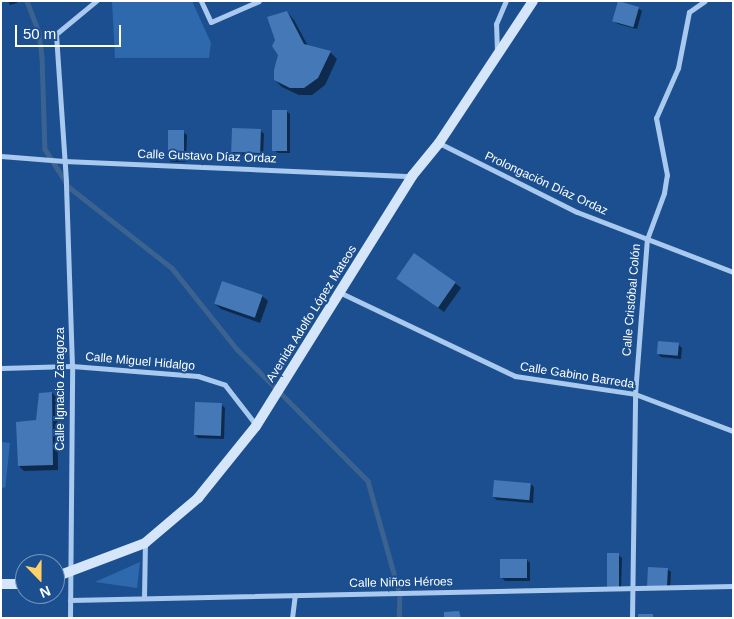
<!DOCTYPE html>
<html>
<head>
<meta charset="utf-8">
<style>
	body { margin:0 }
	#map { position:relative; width:734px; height:619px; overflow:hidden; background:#1b4f8f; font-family:Helvetica,sans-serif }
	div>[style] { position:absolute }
	.green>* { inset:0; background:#2e69ad; transform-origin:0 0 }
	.shadow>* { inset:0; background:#0007 }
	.stream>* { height:4.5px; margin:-2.25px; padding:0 2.25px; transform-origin:2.25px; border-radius:2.25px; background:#3c6290 }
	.building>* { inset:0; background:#4478b7; transform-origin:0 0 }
	.street>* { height:5px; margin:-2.5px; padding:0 2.5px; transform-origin:2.5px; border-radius:2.5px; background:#a9c9ee }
	.secondary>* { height:10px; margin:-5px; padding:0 5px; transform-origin:5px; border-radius:5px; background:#d6e6fa }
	span { translate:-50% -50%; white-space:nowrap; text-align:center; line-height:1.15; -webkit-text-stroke:4px #1b4f8f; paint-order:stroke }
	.street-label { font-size:12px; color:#fff }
	.frame { position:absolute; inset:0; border:2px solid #fff; pointer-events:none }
	.north { position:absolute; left:15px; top:554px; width:50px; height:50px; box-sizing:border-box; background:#1b4f8f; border:1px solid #7695bc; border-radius:50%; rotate:158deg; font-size:14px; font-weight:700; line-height:20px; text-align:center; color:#fff }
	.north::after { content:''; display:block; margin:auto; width:18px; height:22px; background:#ffd166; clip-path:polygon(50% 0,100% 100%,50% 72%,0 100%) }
	.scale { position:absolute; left:15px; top:25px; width:106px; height:22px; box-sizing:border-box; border:2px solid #fff; border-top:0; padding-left:6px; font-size:15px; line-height:18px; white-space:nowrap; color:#fff; -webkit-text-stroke:4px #1b4f8f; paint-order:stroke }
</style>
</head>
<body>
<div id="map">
	<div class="green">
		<i style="clip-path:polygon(112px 1px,192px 1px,211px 43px,209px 58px,115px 58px)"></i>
		<i style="left:1px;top:442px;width:9px;height:45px;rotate:6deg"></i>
		<i style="clip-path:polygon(140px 562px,137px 588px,95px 582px)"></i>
	</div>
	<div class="shadow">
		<i style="clip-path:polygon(8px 1px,17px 1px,17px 3px,10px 5px)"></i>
		<i style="clip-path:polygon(638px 8px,642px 11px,637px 29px,618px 24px,614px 21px)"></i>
		<i style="clip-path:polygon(287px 12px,294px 20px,308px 46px,330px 52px,337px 59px,325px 85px,312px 95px,299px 95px,282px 87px,275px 80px,279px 55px,277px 41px)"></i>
		<i style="clip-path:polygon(286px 111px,290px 114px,290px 153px,278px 153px,274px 150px)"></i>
		<i style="clip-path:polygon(260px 130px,264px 134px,263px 156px,236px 155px,232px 152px)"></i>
		<i style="clip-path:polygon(183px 132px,187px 135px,186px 162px,171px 162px,168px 158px)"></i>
		<i style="clip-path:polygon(398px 279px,455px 283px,461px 288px,444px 312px)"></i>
		<i style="clip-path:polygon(262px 296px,268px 301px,260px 323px,221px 309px,215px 304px)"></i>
		<i style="clip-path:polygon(679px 345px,682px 348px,681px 359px,661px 357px,658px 354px)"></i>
		<i style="clip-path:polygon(52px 393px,57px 398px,58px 470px,24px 471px,19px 466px,37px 421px)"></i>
		<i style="clip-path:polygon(221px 404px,225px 408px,224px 439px,198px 438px,195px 435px)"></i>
		<i style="clip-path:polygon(531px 484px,534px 487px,533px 503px,497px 500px,493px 497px)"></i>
		<i style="clip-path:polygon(618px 555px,622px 558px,621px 590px,608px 587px)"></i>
		<i style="clip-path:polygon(527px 560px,530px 563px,530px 581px,505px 581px,502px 578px)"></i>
		<i style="clip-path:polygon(667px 569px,671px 572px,670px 590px,652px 589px)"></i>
	</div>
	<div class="stream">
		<i style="left:27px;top:1px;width:34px;rotate:69deg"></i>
		<i style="left:39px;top:33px;width:23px;rotate:83deg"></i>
		<i style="left:42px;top:56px;width:93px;rotate:88.2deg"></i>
		<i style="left:45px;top:149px;width:45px;rotate:57.7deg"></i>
		<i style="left:69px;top:187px;width:131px;rotate:38.2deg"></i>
		<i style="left:172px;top:268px;width:104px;rotate:51.3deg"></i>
		<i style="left:237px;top:349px;width:186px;rotate:45.2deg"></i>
		<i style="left:368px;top:481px;width:118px;rotate:74.3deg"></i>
		<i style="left:400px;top:595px;width:23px;rotate:92deg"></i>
	</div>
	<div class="building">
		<i style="left:618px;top:1px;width:22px;height:21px;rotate:16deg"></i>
		<i style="clip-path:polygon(287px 11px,304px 44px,331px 51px,318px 78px,304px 88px,290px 88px,274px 80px,274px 70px,278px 55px,272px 46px,275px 40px,267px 17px)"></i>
		<i style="left:272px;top:110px;width:15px;height:41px"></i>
		<i style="left:232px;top:128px;width:29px;height:24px;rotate:2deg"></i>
		<i style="left:168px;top:130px;width:16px;height:29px"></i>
		<i style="left:414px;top:253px;width:51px;height:31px;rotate:35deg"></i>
		<i style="left:222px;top:281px;width:43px;height:24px;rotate:19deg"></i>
		<i style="left:658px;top:341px;width:21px;height:13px;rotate:5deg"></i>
		<i style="clip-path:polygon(52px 392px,53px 465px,18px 466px,16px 422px,36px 420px,39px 393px)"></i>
		<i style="left:195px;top:402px;width:27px;height:33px;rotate:2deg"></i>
		<i style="left:494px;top:480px;width:37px;height:17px;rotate:5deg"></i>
		<i style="left:607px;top:553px;width:12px;height:34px"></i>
		<i style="left:500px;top:559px;width:27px;height:19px"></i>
		<i style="left:648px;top:567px;width:20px;height:19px;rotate:3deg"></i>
		<i style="clip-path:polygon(459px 611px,461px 618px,444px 618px,444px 612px)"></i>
		<i style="left:638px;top:614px;width:15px;height:4px"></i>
	</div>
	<div class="street">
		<i style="left:201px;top:1px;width:23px;rotate:65deg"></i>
		<i style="left:211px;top:22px;width:52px;rotate:-23.6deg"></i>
		<i style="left:497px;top:51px;width:27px;rotate:-92deg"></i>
		<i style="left:496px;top:24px;width:25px;rotate:-67deg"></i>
		<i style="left:439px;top:143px;width:154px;rotate:26.6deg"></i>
		<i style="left:577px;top:212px;width:167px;rotate:21deg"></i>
		<i style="left:1px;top:156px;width:63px;rotate:4.5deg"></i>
		<i style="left:64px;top:161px;width:348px;rotate:2.5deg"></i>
		<i style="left:341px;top:293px;width:193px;rotate:25.5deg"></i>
		<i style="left:515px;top:376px;width:121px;rotate:8.5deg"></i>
		<i style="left:635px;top:394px;width:105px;rotate:20.7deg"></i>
		<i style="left:1px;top:368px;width:71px;rotate:-1.6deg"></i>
		<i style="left:72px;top:366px;width:126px;rotate:4.5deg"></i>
		<i style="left:198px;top:376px;width:28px;rotate:18deg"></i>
		<i style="left:225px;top:385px;width:51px;rotate:52.2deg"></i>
		<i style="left:144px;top:598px;width:55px;rotate:-89deg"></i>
		<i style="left:70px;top:600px;width:663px;rotate:-1.21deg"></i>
		<i style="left:70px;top:618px;width:252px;rotate:-89.5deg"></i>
		<i style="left:72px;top:366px;width:185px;rotate:-91.9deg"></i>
		<i style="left:66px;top:181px;width:147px;rotate:-93.9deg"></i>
		<i style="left:56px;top:34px;width:52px;rotate:-39.5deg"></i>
		<i style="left:292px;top:618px;width:23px;rotate:-83deg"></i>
		<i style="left:632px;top:618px;width:224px;rotate:-89.2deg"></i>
		<i style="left:635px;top:394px;width:155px;rotate:-85.6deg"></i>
		<i style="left:647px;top:239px;width:49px;rotate:-69.7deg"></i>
		<i style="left:664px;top:193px;width:18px;rotate:-81deg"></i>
		<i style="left:667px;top:175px;width:58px;rotate:-100.9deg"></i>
		<i style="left:656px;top:118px;width:55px;rotate:-66.3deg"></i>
		<i style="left:678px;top:68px;width:57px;rotate:-78.9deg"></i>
		<i style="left:689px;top:12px;width:19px;rotate:-35deg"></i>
	</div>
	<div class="secondary">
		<i style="left:55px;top:577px;width:96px;rotate:-20.7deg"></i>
		<i style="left:145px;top:543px;width:70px;rotate:-40.3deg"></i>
		<i style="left:198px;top:498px;width:92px;rotate:-51.1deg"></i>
		<i style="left:256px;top:426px;width:295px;rotate:-58deg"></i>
		<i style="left:412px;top:176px;width:43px;rotate:-50.7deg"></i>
		<i style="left:439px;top:143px;width:170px;rotate:-56.5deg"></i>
		<i style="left:1px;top:584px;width:24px"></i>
	</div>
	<div class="street-label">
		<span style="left:207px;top:157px;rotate:2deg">Calle Gustavo Díaz Ordaz</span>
		<span style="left:546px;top:184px;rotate:25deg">Prolongación Díaz Ordaz</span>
		<span style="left:632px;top:300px;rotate:-85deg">Calle Cristóbal Colón</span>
		<span style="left:312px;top:314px;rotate:-58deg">Avenida Adolfo López Mateos</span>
		<span style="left:140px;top:362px;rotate:5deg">Calle Miguel Hidalgo</span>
		<span style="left:577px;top:376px;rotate:9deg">Calle Gabino Barreda</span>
		<span style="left:61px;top:389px;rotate:-90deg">Calle Ignacio Zaragoza</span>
		<span style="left:401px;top:583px;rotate:-1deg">Calle Niños Héroes</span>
	</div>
	<div class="frame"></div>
	<div class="north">N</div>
	<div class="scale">50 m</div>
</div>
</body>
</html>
